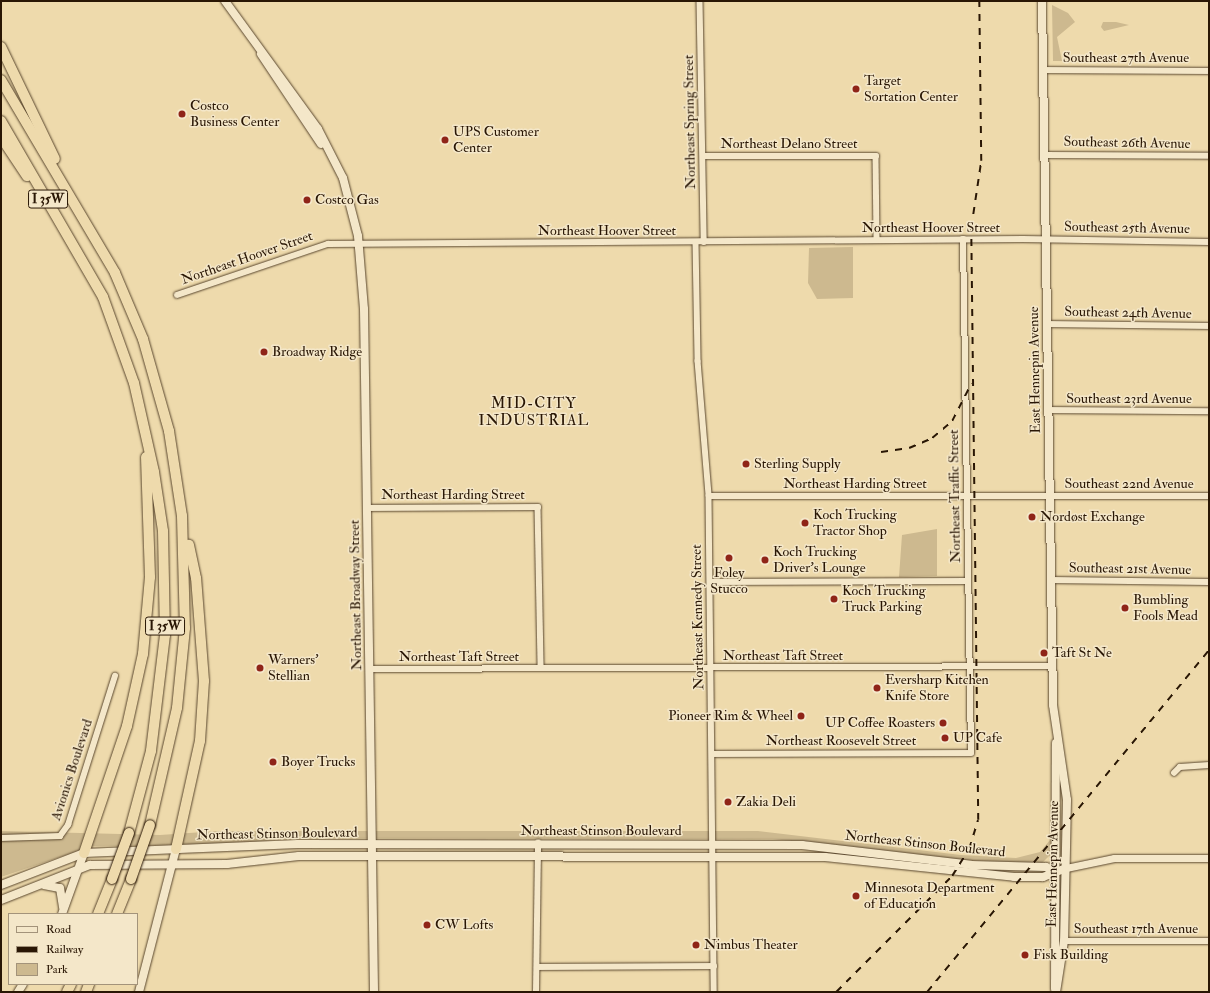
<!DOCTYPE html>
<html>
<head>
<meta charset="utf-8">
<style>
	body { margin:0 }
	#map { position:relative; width:1210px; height:993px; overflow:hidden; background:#eedaac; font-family:"IM FELL Double Pica",serif }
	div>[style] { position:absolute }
	.green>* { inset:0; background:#cdb98f }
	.roads { filter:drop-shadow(0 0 1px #5a472e) drop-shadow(0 0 1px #5a472e) }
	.minor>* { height:5.5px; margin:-2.75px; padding:0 2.75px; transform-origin:2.75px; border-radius:2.75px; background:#f4e7c9 }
	.tertiary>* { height:7px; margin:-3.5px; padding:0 3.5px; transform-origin:3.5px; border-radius:3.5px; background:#f4e7c9 }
	.secondary>* { height:8px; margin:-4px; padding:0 4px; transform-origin:4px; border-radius:4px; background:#f4e7c9 }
	.motorway>* { height:10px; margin:-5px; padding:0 5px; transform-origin:5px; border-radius:5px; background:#eedaac }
	.rail>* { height:1.5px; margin-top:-0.75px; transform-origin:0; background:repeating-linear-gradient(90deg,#291604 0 7px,transparent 0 14px) }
	.bridges { filter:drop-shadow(0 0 1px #291604) drop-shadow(0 0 1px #291604) }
	.motorway-bridge>* { height:10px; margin:-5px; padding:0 5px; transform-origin:5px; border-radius:5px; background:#eedaac }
	.dots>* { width:11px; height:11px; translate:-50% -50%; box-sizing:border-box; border:2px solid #f4e7c9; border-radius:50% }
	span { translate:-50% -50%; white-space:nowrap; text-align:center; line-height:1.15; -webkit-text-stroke:3px #f4e7c9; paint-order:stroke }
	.shield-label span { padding:1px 3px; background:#f4e7c9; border:1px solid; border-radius:3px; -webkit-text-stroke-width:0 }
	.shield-label { font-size:13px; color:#291604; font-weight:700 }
	.street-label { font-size:14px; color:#291604 }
	.poi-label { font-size:14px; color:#291604 }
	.left { translate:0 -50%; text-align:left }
	.right { translate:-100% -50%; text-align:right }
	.neighbourhood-label { font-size:15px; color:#291604; letter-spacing:1px }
	.frame { position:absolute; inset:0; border:2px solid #291604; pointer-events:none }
	.legend { position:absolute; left:8px; top:913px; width:130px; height:72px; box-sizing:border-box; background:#f4e7c9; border:1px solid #a3937a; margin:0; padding:5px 7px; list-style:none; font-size:12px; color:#291604 }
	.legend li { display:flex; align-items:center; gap:8px; height:20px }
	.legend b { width:20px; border:1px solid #a3937a }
</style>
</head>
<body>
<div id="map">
	<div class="green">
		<i style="clip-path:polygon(1052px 5px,1068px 13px,1075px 22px,1057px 37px,1062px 61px,1053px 61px)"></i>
		<i style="clip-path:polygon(1103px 22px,1116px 22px,1129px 25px,1104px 31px,1101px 27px)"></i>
		<i style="clip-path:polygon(853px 247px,853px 298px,817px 299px,808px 283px,809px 248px)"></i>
		<i style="clip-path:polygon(937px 529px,937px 576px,899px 577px,902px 535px)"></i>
		<i style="clip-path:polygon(1px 831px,160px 835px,218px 831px,758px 831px,961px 855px,1016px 858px,1040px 852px,1050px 840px,1051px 854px,1042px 863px,977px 862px,773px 839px,294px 838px,228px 845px,93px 846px,1px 877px)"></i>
	</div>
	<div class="roads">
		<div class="minor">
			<i style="left:700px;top:1px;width:241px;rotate:89deg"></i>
			<i style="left:1043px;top:70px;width:166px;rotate:0.3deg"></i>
			<i style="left:1045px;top:155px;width:164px;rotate:0.3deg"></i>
			<i style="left:703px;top:156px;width:173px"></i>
			<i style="left:876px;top:156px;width:84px;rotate:89.3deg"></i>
			<i style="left:696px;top:242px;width:119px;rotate:89deg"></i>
			<i style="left:698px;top:361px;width:135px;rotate:85.3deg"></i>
			<i style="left:709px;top:496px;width:496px;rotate:89.4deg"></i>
			<i style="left:177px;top:295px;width:159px;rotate:-18.7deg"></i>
			<i style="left:328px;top:244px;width:695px;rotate:-0.41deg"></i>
			<i style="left:1023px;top:239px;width:186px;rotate:0.9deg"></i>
			<i style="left:1048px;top:324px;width:161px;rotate:0.7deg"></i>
			<i style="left:1048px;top:410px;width:161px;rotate:0.4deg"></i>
			<i style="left:709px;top:496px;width:500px"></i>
			<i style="left:367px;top:508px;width:171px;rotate:-0.3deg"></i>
			<i style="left:538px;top:507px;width:161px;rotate:88.9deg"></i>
			<i style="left:1051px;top:580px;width:158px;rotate:0.7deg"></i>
			<i style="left:710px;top:582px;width:258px;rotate:-0.2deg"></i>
			<i style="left:370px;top:669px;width:682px;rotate:-0.25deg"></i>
			<i style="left:712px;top:754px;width:259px;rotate:-0.2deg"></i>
			<i style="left:971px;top:753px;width:514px;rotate:-90.89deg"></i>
			<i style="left:1174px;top:773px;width:8px;rotate:-45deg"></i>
			<i style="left:1180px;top:767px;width:29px;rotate:-4deg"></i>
			<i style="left:1px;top:838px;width:59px;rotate:-1.9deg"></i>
			<i style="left:60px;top:836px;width:14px;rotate:-54deg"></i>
			<i style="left:68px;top:825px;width:156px;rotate:-72.5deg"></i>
			<i style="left:1064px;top:941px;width:145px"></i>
			<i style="left:537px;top:967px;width:177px;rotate:-0.3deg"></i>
			<i style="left:536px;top:992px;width:149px;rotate:-89.2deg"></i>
		</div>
		<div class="tertiary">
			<i style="left:1066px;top:868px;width:49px;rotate:-11.8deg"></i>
			<i style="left:1114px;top:858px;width:95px"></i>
		</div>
		<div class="secondary">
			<i style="left:225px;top:1px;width:158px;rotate:54deg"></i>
			<i style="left:318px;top:129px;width:55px;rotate:63deg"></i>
			<i style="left:343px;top:178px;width:60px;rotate:75.5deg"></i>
			<i style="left:358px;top:236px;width:73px;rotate:85.3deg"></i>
			<i style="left:364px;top:309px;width:683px;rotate:89.16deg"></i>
			<i style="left:1042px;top:1px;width:704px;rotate:89.1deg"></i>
			<i style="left:1053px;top:705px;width:96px;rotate:81.6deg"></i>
			<i style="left:1067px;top:800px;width:141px;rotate:91.2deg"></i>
			<i style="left:1064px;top:941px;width:52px;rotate:98.9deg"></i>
			<i style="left:261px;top:54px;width:108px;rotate:56.3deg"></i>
			<i style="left:1px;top:885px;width:89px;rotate:-21.1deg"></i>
			<i style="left:84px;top:853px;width:214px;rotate:-2.4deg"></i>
			<i style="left:298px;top:844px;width:504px;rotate:0.11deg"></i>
			<i style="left:802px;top:845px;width:170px;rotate:6.7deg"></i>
			<i style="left:971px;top:865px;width:75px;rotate:1.5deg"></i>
			<i style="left:1046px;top:867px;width:9px;rotate:32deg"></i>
			<i style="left:44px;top:885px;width:16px;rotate:11deg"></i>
			<i style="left:60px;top:888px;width:19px;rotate:81deg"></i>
			<i style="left:1px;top:900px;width:96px;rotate:-21.5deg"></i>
			<i style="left:90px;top:865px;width:137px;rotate:-0.4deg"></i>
			<i style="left:227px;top:864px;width:72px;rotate:-6.3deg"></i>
			<i style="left:299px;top:856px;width:526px;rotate:0.11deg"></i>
			<i style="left:825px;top:857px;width:190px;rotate:6deg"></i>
			<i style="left:1014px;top:877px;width:29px"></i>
			<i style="left:1043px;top:877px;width:25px;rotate:-21deg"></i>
			<i style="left:62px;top:914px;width:65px;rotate:-70.2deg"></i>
			<i style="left:1055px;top:989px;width:246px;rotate:-89.8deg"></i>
			<i style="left:18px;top:992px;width:9px;rotate:-58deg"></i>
			<i style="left:139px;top:992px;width:148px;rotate:-75.5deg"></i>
		</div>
		<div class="motorway">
			<i style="left:1px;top:47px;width:124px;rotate:64.3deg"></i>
			<i style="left:1px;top:80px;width:224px;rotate:59.4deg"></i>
			<i style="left:115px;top:273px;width:72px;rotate:67deg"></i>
			<i style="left:143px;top:339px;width:96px;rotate:74.2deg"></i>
			<i style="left:169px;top:431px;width:86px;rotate:81.3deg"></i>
			<i style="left:182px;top:516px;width:112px;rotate:88.5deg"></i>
			<i style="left:185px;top:628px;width:80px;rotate:95.7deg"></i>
			<i style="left:177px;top:708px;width:120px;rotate:103deg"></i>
			<i style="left:1px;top:121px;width:203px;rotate:59.9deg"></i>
			<i style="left:103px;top:297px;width:91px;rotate:70.2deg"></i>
			<i style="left:134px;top:383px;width:91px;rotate:77.3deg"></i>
			<i style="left:154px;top:472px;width:60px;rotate:81.3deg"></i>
			<i style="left:163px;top:531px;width:104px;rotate:88.9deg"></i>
			<i style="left:165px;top:635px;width:117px;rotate:96.9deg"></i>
			<i style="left:151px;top:751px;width:85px;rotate:105deg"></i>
			<i style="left:1px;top:137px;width:47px;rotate:56.3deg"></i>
			<i style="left:176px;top:849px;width:111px;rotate:-77.5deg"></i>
			<i style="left:200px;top:741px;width:60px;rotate:-86.2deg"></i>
			<i style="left:204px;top:681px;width:103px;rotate:-94.4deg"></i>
			<i style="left:196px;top:578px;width:34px;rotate:-102deg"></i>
			<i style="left:84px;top:853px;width:134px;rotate:-71.3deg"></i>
			<i style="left:127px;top:726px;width:74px;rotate:-77.5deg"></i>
			<i style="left:143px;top:654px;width:77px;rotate:-84.8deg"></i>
			<i style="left:150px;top:577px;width:120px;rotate:-91.9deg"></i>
			<i style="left:98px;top:914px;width:38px;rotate:-68deg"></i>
			<i style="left:117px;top:914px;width:38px;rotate:-68deg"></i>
			<i style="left:67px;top:992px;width:9px;rotate:-63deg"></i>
			<i style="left:86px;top:992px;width:9px;rotate:-69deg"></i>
		</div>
	</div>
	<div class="rail">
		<i style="left:881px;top:452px;width:28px;rotate:-8deg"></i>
		<i style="left:909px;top:448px;width:25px;rotate:-23deg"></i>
		<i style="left:932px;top:438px;width:26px;rotate:-40deg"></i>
		<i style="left:952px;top:421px;width:42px;rotate:-62.8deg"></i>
		<i style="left:836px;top:992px;width:164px;rotate:-45deg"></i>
		<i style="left:952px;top:876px;width:32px;rotate:-58deg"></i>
		<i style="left:969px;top:849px;width:30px;rotate:-73deg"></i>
		<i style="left:978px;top:820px;width:592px;rotate:-90.68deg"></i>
		<i style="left:971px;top:228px;width:68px;rotate:-81.5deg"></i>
		<i style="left:981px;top:161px;width:160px;rotate:-90.7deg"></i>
		<i style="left:927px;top:992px;width:443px;rotate:-50.5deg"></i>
	</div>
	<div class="bridges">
		<div class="motorway-bridge">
			<i style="left:112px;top:879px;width:49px;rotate:-69.7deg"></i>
			<i style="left:131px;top:879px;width:57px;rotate:-70.6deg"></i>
		</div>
	</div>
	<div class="dots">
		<i style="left:856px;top:89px;background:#8f2418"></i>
		<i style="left:182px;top:114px;background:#8f2418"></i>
		<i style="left:445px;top:140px;background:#8f2418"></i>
		<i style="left:307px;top:200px;background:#8f2418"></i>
		<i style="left:264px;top:352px;background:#8f2418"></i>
		<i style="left:746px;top:464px;background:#8f2418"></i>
		<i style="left:1032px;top:517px;background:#8f2418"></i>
		<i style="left:805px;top:523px;background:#8f2418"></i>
		<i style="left:729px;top:558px;background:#8f2418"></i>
		<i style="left:765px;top:560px;background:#8f2418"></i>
		<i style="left:834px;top:599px;background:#8f2418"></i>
		<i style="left:1125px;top:608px;background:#8f2418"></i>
		<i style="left:1044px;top:653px;background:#8f2418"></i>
		<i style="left:260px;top:668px;background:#8f2418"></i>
		<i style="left:877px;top:688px;background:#8f2418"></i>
		<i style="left:801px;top:716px;background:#8f2418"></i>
		<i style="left:943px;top:723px;background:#8f2418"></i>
		<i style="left:945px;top:738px;background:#8f2418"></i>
		<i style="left:273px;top:762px;background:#8f2418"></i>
		<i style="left:728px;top:802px;background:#8f2418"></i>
		<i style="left:856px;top:896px;background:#8f2418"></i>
		<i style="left:427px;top:925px;background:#8f2418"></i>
		<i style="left:696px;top:945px;background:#8f2418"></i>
		<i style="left:1025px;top:955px;background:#8f2418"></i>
	</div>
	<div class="shield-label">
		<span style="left:48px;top:199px">I 35W</span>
		<span style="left:165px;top:626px">I 35W</span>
	</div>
	<div class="street-label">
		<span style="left:1126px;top:58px">Southeast 27th Avenue</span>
		<span style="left:690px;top:122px;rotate:-91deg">Northeast Spring Street</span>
		<span style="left:1127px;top:143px;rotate:1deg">Southeast 26th Avenue</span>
		<span style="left:789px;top:144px">Northeast Delano Street</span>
		<span style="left:931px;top:228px">Northeast Hoover Street</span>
		<span style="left:1127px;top:228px;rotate:1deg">Southeast 25th Avenue</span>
		<span style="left:607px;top:231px">Northeast Hoover Street</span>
		<span style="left:247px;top:258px;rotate:-19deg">Northeast Hoover Street</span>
		<span style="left:1128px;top:313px;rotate:1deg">Southeast 24th Avenue</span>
		<span style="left:1035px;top:370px;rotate:-91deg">East Hennepin Avenue</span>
		<span style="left:1129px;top:399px">Southeast 23rd Avenue</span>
		<span style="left:855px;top:484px">Northeast Harding Street</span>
		<span style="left:1129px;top:484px">Southeast 22nd Avenue</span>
		<span style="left:453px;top:495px">Northeast Harding Street</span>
		<span style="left:955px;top:496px;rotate:-91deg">Northeast Traffic Street</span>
		<span style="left:1130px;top:569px;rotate:1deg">Southeast 21st Avenue</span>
		<span style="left:356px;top:595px;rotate:-91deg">Northeast Broadway Street</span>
		<span style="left:698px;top:617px;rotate:-91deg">Northeast Kennedy Street</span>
		<span style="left:783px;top:656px">Northeast Taft Street</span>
		<span style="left:459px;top:657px">Northeast Taft Street</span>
		<span style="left:841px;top:741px">Northeast Roosevelt Street</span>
		<span style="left:72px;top:770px;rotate:-72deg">Avionics Boulevard</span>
		<span style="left:601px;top:831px">Northeast Stinson Boulevard</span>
		<span style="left:277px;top:834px;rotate:-1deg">Northeast Stinson Boulevard</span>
		<span style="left:925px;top:844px;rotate:6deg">Northeast Stinson Boulevard</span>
		<span style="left:1053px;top:864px;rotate:-89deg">East Hennepin Avenue</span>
		<span style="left:1136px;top:929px">Southeast 17th Avenue</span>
	</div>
	<div class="poi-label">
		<span class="left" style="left:864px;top:89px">Target<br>Sortation Center</span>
		<span class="left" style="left:190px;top:114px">Costco<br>Business Center</span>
		<span class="left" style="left:453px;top:140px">UPS Customer<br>Center</span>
		<span class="left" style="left:315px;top:200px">Costco Gas</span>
		<span class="left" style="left:272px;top:352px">Broadway Ridge</span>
		<span class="left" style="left:754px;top:464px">Sterling Supply</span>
		<span class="left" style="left:813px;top:523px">Koch Trucking<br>Tractor Shop</span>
		<span class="left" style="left:1040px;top:517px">Nordøst Exchange</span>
		<span class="left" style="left:773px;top:560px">Koch Trucking<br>Driver's Lounge</span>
		<span style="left:729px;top:581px">Foley<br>Stucco</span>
		<span class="left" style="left:842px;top:599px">Koch Trucking<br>Truck Parking</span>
		<span class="left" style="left:1133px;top:608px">Bumbling<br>Fools Mead</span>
		<span class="left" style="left:1052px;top:653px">Taft St Ne</span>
		<span class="left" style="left:268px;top:668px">Warners'<br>Stellian</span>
		<span class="left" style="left:885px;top:688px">Eversharp Kitchen<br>Knife Store</span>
		<span class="right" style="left:793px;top:716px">Pioneer Rim &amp; Wheel</span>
		<span class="right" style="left:935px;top:723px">UP Coffee Roasters</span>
		<span class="left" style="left:953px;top:738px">UP Cafe</span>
		<span class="left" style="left:281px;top:762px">Boyer Trucks</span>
		<span class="left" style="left:736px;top:802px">Zakia Deli</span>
		<span class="left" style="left:864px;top:896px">Minnesota Department<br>of Education</span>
		<span class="left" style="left:435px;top:925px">CW Lofts</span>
		<span class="left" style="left:704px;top:945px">Nimbus Theater</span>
		<span class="left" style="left:1033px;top:955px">Fisk Building</span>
	</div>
	<div class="neighbourhood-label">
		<span style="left:534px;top:412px">MID-CITY<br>INDUSTRIAL</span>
	</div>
	<div class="frame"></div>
	<ul class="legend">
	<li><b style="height:5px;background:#f4e7c9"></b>Road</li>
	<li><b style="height:5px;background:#291604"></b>Railway</li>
	<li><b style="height:11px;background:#cdb98f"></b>Park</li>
	</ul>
</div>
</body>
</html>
